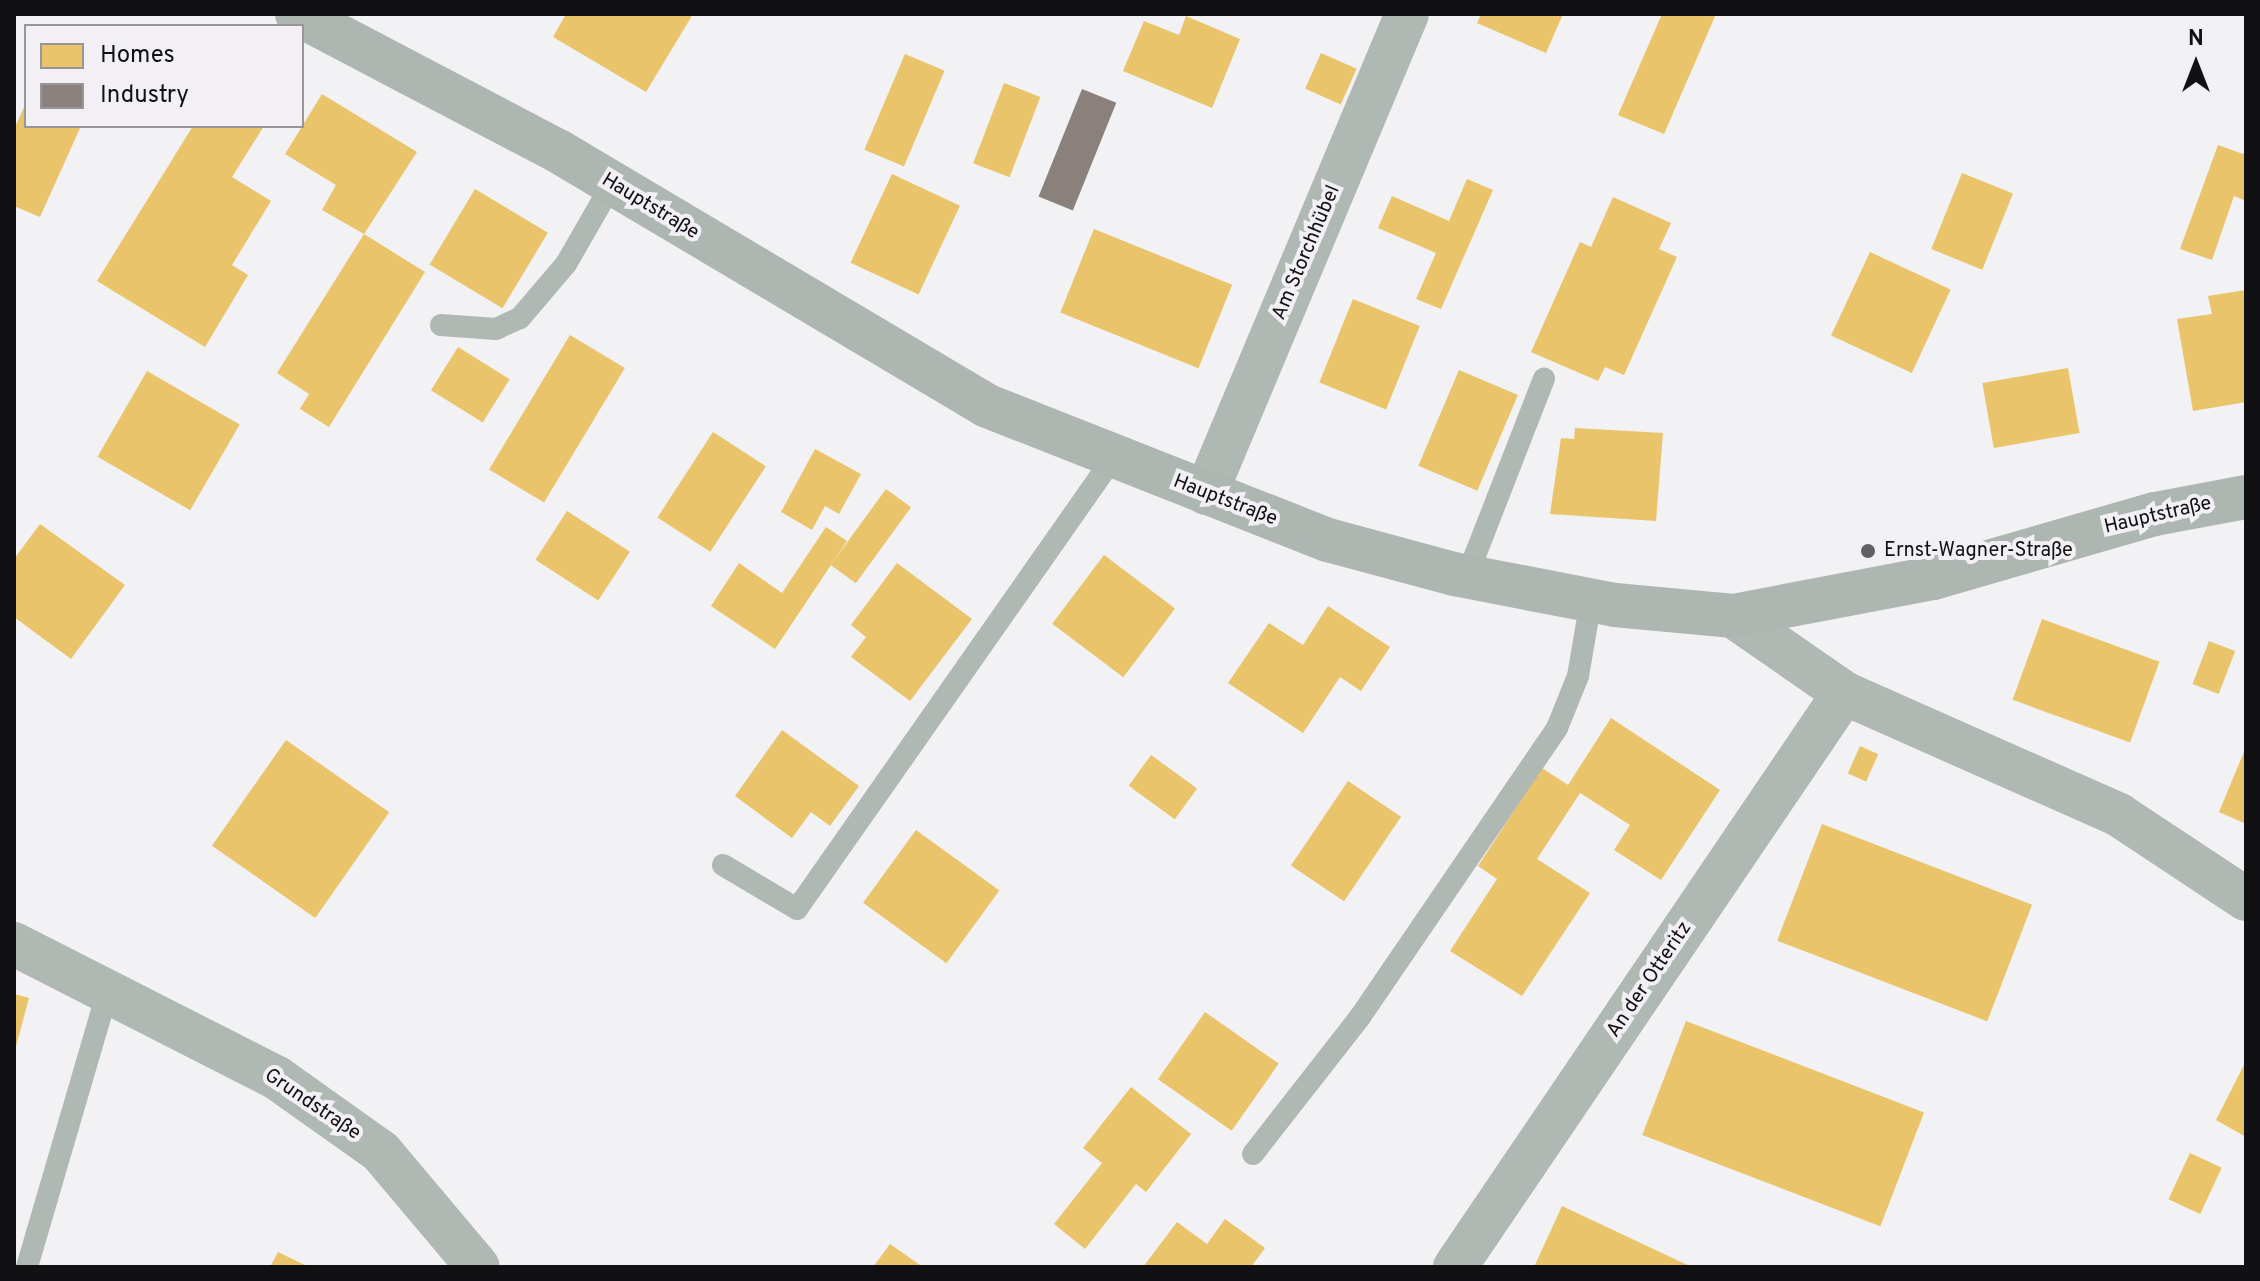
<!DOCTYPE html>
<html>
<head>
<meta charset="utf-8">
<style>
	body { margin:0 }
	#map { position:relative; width:2260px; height:1281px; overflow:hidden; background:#f2f1f3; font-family:Overpass,sans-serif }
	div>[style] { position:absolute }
	.homes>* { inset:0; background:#e9c46a; transform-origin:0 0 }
	.industry>* { inset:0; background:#8a817c; transform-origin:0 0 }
	.lane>* { height:22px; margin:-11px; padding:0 11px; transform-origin:11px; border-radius:11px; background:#afb8b3 }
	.street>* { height:44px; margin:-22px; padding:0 22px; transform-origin:22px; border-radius:22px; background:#afb8b3 }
	.secondary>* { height:44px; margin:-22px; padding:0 22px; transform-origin:22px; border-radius:22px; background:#aeb6b2 }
	.dots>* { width:22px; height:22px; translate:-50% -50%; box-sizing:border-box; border:4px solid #f2f0f4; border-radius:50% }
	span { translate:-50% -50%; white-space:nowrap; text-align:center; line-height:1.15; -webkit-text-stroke:8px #f2f0f4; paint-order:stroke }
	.street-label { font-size:20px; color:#111012 }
	.poi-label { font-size:20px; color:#111012 }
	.left { translate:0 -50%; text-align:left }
	.frame { position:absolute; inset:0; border:16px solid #111012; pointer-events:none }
	.legend { position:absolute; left:24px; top:24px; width:280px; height:104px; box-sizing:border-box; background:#f2f0f4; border:2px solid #98969a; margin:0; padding:10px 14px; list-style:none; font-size:24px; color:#111012 }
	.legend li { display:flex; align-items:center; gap:16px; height:40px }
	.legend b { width:40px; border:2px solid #98969a }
	.north { position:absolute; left:2156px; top:24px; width:80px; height:80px; -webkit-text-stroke:6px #f2f0f4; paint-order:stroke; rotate:0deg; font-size:22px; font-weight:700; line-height:32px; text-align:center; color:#111012 }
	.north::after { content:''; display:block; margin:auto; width:28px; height:36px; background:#111012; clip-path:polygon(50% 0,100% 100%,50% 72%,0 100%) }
</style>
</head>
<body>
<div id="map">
	<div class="homes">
		<i style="clip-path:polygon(566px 14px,693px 14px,646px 92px,553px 37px)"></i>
		<i style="clip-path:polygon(1481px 14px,1563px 14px,1546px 53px,1477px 23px)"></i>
		<i style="clip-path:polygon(1662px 14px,1716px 14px,1664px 134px,1618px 115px)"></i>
		<i style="clip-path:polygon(1186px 16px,1240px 39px,1212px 108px,1123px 71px,1144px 21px,1179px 35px)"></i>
		<i style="left:1321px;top:53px;width:39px;height:39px;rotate:24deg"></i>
		<i style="left:905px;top:54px;width:43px;height:104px;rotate:23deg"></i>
		<i style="left:1004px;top:83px;width:39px;height:86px;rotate:21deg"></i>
		<i style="clip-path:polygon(322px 94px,417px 152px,364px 234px,322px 210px,336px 185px,285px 154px)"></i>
		<i style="clip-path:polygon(26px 103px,26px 126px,81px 126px,40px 217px,14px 206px,14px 129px)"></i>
		<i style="clip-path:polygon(193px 126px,264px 126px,232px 177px,271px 201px,232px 265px,248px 275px,205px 347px,97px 281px)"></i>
		<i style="clip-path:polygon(2218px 145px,2243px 154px,2246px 148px,2246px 201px,2234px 196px,2212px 260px,2180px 249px)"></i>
		<i style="left:1962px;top:173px;width:55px;height:82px;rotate:22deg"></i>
		<i style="left:892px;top:174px;width:75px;height:98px;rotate:25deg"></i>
		<i style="clip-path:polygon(1467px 179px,1493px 190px,1441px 309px,1416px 299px,1436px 253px,1378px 228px,1392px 196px,1449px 221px)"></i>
		<i style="left:475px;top:189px;width:85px;height:88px;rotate:31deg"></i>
		<i style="clip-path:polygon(1613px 197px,1671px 223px,1659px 249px,1677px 257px,1624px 375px,1605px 367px,1598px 381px,1531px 352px,1580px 242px,1591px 247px)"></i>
		<i style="left:1094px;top:229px;width:149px;height:90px;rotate:22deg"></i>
		<i style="clip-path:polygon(364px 234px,425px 272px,329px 427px,300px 409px,309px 394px,277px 373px)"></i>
		<i style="left:1870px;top:252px;width:89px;height:92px;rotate:25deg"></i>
		<i style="clip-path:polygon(2246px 290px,2246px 402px,2193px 411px,2177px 319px,2212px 314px,2208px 296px)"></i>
		<i style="left:1353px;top:299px;width:72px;height:90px;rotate:22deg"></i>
		<i style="left:570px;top:335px;width:64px;height:157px;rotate:31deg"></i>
		<i style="left:458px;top:347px;width:61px;height:51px;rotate:32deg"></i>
		<i style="left:2068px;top:368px;width:66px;height:87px;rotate:80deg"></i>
		<i style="left:1459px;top:370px;width:64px;height:104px;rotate:23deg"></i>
		<i style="left:147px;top:371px;width:107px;height:99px;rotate:30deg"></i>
		<i style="clip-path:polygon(1575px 428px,1663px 433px,1656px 521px,1550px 514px,1561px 438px,1574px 439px)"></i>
		<i style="left:713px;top:432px;width:63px;height:102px;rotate:33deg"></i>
		<i style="clip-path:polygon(815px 449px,861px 474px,839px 514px,825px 506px,812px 530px,781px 512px)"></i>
		<i style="left:886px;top:489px;width:31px;height:94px;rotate:36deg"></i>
		<i style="left:567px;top:511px;width:75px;height:58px;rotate:33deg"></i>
		<i style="clip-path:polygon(40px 524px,125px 585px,71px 659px,14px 617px,14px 559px)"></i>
		<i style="clip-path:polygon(826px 527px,847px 541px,775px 649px,711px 606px,739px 563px,782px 593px)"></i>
		<i style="left:1104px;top:555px;width:89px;height:86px;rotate:37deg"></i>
		<i style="clip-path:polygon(897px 563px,972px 619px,910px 701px,851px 657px,866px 637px,851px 625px)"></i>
		<i style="clip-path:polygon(1328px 606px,1390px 647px,1361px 691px,1340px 677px,1303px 733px,1228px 683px,1269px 623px,1303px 645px)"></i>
		<i style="left:2042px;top:619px;width:125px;height:86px;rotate:20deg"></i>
		<i style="left:2209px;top:641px;width:28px;height:46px;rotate:21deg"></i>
		<i style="clip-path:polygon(1611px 718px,1720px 790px,1661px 880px,1614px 850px,1630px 825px,1580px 793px,1537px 859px,1590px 893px,1522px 996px,1450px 951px,1497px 879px,1478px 866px,1542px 768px,1568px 785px)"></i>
		<i style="clip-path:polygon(782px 730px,859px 786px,830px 826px,811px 812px,792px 838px,735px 796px)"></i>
		<i style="left:286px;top:740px;width:126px;height:129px;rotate:35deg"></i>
		<i style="left:1860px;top:746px;width:20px;height:30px;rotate:24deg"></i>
		<i style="clip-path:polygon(2246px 747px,2246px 824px,2219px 812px)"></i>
		<i style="left:1151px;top:755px;width:57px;height:38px;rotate:36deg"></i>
		<i style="left:1348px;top:781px;width:64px;height:102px;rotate:34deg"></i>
		<i style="left:1822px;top:824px;width:225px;height:125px;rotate:21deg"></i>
		<i style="left:916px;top:830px;width:103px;height:90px;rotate:36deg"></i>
		<i style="clip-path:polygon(14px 994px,29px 998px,15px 1050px,14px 1050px)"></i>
		<i style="left:1205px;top:1012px;width:90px;height:82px;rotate:35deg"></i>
		<i style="left:1686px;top:1021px;width:255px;height:122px;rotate:21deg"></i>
		<i style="clip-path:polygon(2246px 1061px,2246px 1137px,2216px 1120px)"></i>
		<i style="clip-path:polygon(1131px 1087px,1191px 1134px,1146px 1192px,1136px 1184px,1085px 1249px,1054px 1224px,1102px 1163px,1083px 1148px)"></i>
		<i style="left:2190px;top:1153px;width:35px;height:51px;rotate:25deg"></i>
		<i style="clip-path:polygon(1562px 1206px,1679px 1261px,1692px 1267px,1534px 1267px)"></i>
		<i style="clip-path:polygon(1225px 1219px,1265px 1248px,1251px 1267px,1143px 1267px,1177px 1222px,1207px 1244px)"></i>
		<i style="clip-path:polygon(890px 1244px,923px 1267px,873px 1267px)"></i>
		<i style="clip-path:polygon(278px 1252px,309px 1267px,270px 1267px)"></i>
	</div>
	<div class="industry">
		<i style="left:1082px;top:89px;width:37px;height:116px;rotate:22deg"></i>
	</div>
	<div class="lane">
		<i style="left:441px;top:325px;width:55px;rotate:4.2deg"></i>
		<i style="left:496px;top:329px;width:26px;rotate:-25deg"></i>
		<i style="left:520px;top:318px;width:71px;rotate:-49.6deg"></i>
		<i style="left:566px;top:264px;width:92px;rotate:-60.1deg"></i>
		<i style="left:1467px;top:576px;width:212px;rotate:-68.7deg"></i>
		<i style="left:723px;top:865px;width:86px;rotate:30.7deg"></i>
		<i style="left:797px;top:909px;width:551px;rotate:-54.98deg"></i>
		<i style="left:1253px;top:1154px;width:174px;rotate:-52deg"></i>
		<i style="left:1360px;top:1017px;width:350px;rotate:-55.7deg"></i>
		<i style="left:1557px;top:728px;width:56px;rotate:-68deg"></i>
		<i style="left:1578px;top:676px;width:77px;rotate:-80.3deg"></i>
		<i style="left:27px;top:1267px;width:285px;rotate:-73.7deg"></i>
	</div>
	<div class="street">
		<i style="left:1206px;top:493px;width:519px;rotate:-67.24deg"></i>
		<i style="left:1733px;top:616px;width:135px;rotate:34.7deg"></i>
		<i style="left:1844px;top:693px;width:301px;rotate:23.9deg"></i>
		<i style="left:2119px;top:815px;width:152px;rotate:33.5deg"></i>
		<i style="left:14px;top:944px;width:295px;rotate:27deg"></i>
		<i style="left:277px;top:1078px;width:128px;rotate:35.4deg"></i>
		<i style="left:381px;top:1152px;width:150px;rotate:49.9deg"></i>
		<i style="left:1455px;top:1267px;width:693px;rotate:-55.87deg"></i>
	</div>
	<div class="secondary">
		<i style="left:297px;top:14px;width:295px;rotate:27.7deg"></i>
		<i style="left:558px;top:151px;width:497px;rotate:30.7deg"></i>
		<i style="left:985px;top:405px;width:369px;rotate:21.5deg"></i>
		<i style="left:1328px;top:540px;width:131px;rotate:15.1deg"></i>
		<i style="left:1454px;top:574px;width:164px;rotate:10.9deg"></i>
		<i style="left:1615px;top:605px;width:119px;rotate:5.3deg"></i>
		<i style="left:1733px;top:616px;width:204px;rotate:-10.8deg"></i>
		<i style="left:1933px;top:578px;width:231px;rotate:-16.1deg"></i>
		<i style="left:2155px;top:514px;width:93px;rotate:-10.6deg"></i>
	</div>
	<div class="dots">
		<i style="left:1868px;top:551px;background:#605f61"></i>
	</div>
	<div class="street-label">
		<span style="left:650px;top:207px;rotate:31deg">Hauptstraße</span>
		<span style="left:1307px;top:253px;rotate:-67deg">Am Storchhübel</span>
		<span style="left:1225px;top:501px;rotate:21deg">Hauptstraße</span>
		<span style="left:2158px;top:516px;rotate:-13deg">Hauptstraße</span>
		<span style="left:1650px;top:980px;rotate:-56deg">An der Otteritz</span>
		<span style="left:312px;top:1105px;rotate:34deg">Grundstraße</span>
	</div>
	<div class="poi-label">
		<span class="left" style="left:1884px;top:551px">Ernst-Wagner-Straße</span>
	</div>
	<div class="frame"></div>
	<ul class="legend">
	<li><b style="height:22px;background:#e9c46a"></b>Homes</li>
	<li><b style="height:22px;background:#8a817c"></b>Industry</li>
	</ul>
	<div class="north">N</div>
</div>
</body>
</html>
